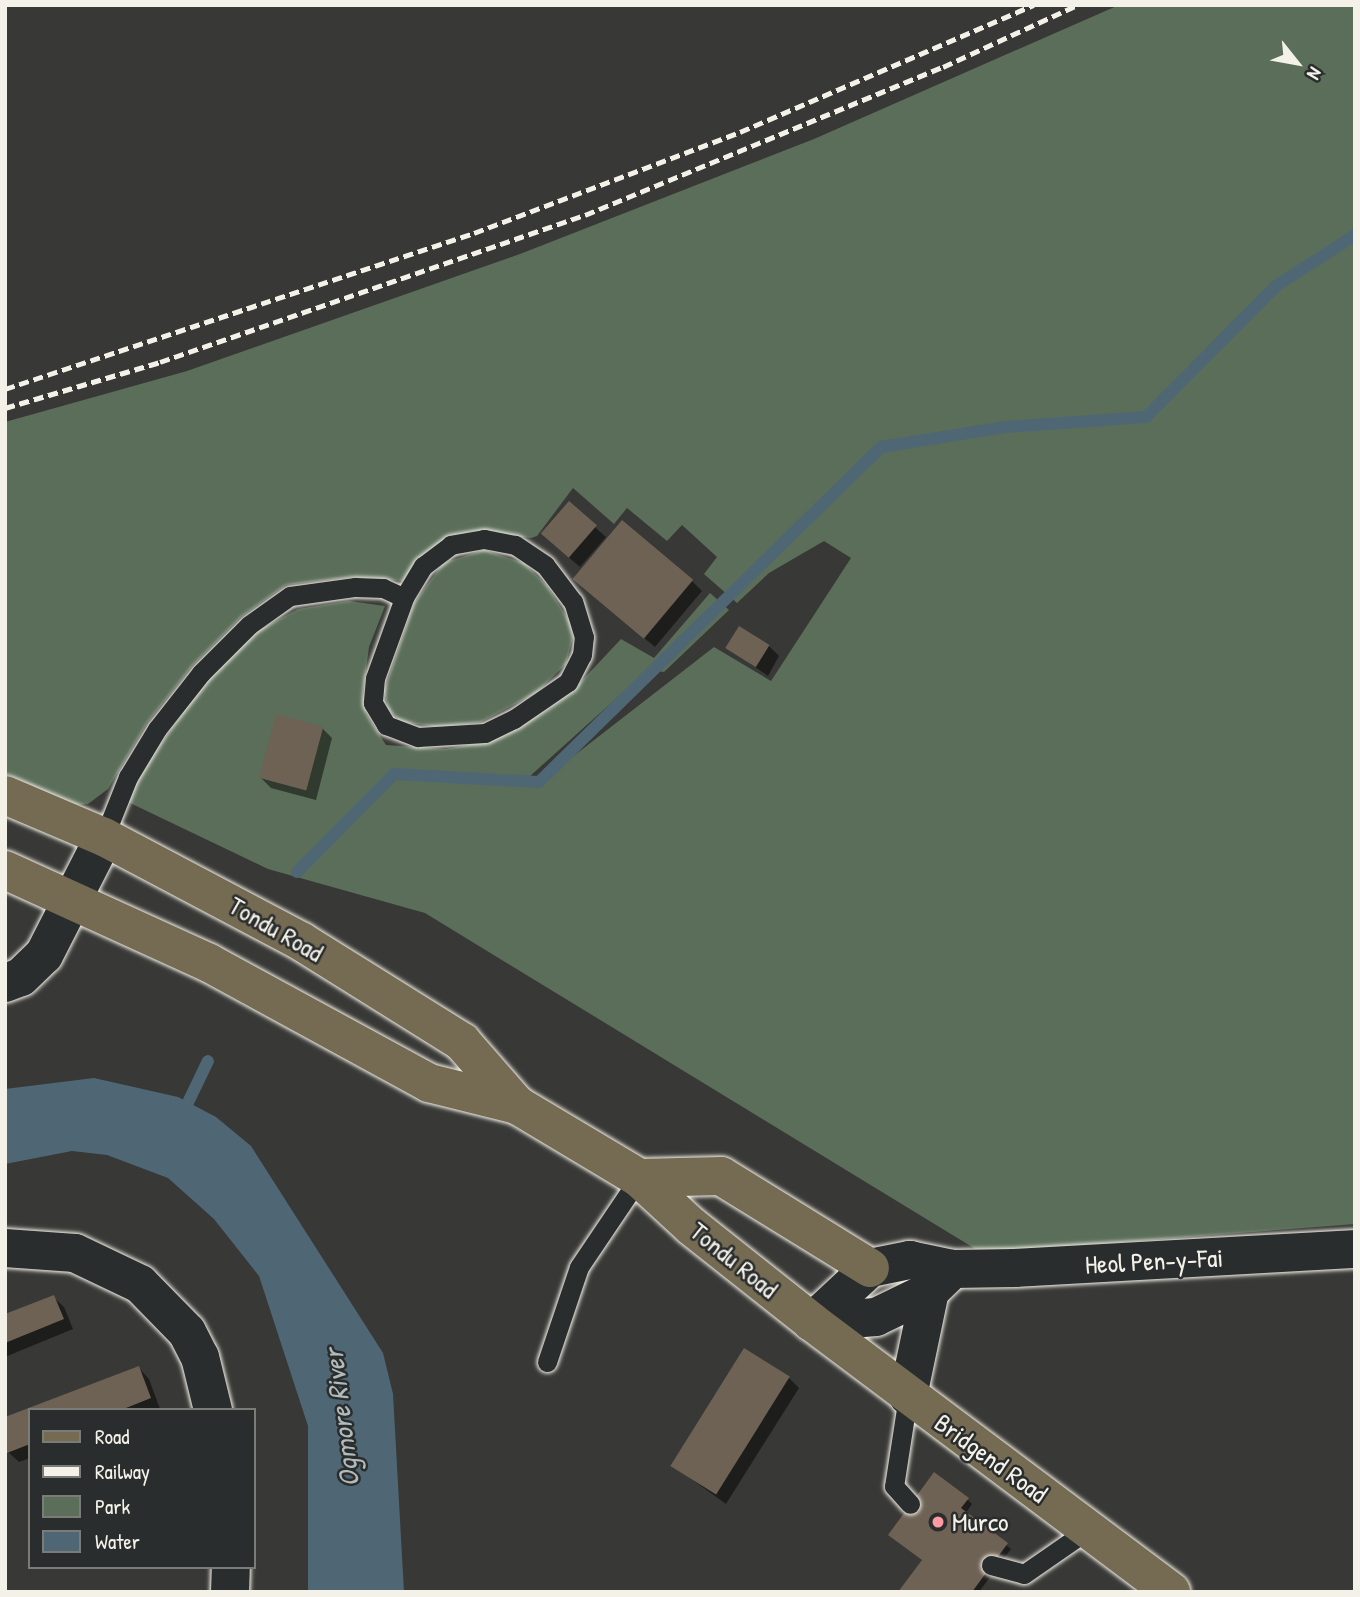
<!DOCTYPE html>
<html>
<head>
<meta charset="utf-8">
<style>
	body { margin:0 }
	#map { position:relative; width:1360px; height:1597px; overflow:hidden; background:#383836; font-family:"Patrick Hand",sans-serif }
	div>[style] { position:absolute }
	.green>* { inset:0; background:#5a6e59 }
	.water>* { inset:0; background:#4f6774 }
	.shadow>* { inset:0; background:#0007 }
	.stream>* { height:12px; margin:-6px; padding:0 6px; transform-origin:6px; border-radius:6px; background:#4f6774 }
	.building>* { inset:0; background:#6e6255; transform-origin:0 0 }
	.roads { filter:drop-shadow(0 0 2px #f4f1e8) drop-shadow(0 0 2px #f4f1e8) }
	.lane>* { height:19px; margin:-9.5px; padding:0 9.5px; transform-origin:9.5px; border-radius:9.5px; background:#2a2d2e }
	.street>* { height:38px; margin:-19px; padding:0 19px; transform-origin:19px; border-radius:19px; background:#2a2d2e }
	.secondary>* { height:38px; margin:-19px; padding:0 19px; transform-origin:19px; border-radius:19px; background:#2a2d2e }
	.primary>* { height:38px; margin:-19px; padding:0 19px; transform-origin:19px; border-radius:19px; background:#746b52 }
	.rail>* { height:5px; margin-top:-2.5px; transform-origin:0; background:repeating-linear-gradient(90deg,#f4f1e8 0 10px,transparent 0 15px) }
	.dots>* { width:19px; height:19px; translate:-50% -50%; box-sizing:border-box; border:4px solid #2a2d2e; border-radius:50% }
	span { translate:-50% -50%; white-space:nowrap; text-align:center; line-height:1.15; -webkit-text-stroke:5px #2a2d2e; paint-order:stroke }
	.street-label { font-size:26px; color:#f4f1e8 }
	.poi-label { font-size:26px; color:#f4f1e8 }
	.left { translate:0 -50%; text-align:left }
	.water-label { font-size:28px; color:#b2baba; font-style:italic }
	.frame { position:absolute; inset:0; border:7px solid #f4f1e8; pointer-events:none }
	.legend { position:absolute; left:28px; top:1408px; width:228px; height:161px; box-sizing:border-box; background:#2a2d2e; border:2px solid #7b7b78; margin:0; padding:9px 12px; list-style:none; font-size:21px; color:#f4f1e8 }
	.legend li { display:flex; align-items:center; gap:14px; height:35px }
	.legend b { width:35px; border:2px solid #7b7b78 }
	.north { position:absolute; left:1262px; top:28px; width:70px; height:70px; -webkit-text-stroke:5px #2a2d2e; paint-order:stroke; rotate:121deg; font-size:19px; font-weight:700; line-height:28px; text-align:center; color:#f4f1e8 }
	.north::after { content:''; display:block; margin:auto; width:24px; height:32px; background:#f4f1e8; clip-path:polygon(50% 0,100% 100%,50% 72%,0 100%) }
</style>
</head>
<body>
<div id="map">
	<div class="green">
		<i style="clip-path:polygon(1119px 5px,1355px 5px,1355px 1224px,982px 1253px,425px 913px,268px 869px,128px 802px,135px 780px,205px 682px,256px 632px,298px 609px,349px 601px,385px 606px,369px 647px,363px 692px,366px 714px,386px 745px,445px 749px,487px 742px,547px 710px,575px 688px,621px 639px,654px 658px,710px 593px,729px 610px,664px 672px,648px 670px,529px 777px,540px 782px,714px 647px,771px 681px,851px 558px,824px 541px,769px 573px,737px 603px,704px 574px,717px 557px,682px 525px,667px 541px,627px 508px,614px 524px,573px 488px,537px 536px,531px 538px,473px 531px,456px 535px,404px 581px,353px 577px,286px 585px,242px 616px,193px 665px,147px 723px,108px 789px,88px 804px,74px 805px,5px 773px,5px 422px,187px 371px,520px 254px,814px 139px)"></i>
		<i style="clip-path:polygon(484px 550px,524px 563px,547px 586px,570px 622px,573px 637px,566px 664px,536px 693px,481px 722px,440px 727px,401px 722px,388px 709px,384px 691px,414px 603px,443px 563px)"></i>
	</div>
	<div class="water">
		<i style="clip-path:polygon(94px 1078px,178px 1097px,216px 1117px,251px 1146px,383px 1353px,393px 1394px,404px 1592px,308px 1592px,308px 1426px,259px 1276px,214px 1219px,168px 1178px,107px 1155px,72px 1151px,5px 1164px,5px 1089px)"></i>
	</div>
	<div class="shadow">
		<i style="clip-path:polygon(569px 504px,606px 537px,580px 567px,553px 544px)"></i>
		<i style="clip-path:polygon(692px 581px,702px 591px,655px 647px,585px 589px)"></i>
		<i style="clip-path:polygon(769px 646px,779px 656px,768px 676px,728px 648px)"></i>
		<i style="clip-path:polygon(322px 728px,332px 738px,316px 800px,271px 788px,261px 778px)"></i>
		<i style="clip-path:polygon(53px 1297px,64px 1307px,73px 1329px,5px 1357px,5px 1316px)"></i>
		<i style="clip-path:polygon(139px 1368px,149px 1379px,160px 1409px,30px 1410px,30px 1458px,19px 1462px,8px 1452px,5px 1419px)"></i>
		<i style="clip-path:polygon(789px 1378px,799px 1388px,726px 1504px,672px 1465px)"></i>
		<i style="clip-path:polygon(968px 1500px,972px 1504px,965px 1514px,1011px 1549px,979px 1592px,900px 1592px,924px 1561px,895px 1539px)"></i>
	</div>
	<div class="stream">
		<i style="left:297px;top:872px;width:138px;rotate:-45.3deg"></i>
		<i style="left:394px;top:774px;width:145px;rotate:3.2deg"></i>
		<i style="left:539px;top:782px;width:479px;rotate:-44.4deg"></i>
		<i style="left:881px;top:447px;width:127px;rotate:-9.1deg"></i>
		<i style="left:1006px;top:427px;width:140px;rotate:-4.1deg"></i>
		<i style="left:1146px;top:417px;width:185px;rotate:-45.2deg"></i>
		<i style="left:1276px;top:286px;width:94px;rotate:-32.8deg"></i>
		<i style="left:181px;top:1117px;width:62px;rotate:-64.3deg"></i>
	</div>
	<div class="building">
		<i style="left:569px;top:501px;width:37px;height:43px;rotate:41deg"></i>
		<i style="left:622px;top:520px;width:93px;height:77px;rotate:40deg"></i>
		<i style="left:739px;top:626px;width:36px;height:26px;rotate:32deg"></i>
		<i style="left:276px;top:714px;width:49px;height:66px;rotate:15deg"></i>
		<i style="clip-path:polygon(54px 1295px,64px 1319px,5px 1343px,5px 1314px)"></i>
		<i style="left:744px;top:1348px;width:54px;height:139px;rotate:32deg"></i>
		<i style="clip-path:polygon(139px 1366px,151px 1398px,121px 1410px,30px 1410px,30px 1444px,7px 1453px,5px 1417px)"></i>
		<i style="clip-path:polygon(934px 1472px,969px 1498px,961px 1508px,1008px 1543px,972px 1592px,898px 1592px,922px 1560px,888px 1535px)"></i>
	</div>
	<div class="roads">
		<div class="lane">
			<i style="left:104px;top:837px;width:65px;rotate:-68.2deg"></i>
			<i style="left:128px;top:777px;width:56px;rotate:-58.9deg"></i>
			<i style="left:157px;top:729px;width:71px;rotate:-51.8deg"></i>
			<i style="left:201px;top:673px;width:68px;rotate:-45deg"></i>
			<i style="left:249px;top:625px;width:50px;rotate:-35.3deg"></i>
			<i style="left:290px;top:596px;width:66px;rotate:-7.9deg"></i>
			<i style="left:355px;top:587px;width:28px;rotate:2deg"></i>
			<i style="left:383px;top:588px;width:23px;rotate:25deg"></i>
			<i style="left:404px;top:598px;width:85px;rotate:109.9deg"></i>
			<i style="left:375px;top:678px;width:25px;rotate:95deg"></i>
			<i style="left:373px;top:703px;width:26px;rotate:59deg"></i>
			<i style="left:386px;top:725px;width:34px;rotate:21deg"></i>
			<i style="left:418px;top:737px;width:67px;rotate:-3.4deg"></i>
			<i style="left:485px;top:733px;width:32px;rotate:-26deg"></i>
			<i style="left:514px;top:719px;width:65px;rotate:-34.4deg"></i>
			<i style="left:568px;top:682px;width:30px;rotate:-63deg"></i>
			<i style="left:582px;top:655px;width:18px;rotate:-84deg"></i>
			<i style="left:584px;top:637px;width:37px;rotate:-107deg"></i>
			<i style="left:573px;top:602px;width:46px;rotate:-127.1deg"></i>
			<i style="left:545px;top:565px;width:36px;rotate:-146deg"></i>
			<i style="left:515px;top:545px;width:32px;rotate:-169deg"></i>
			<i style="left:484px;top:539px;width:34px;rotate:170deg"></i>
			<i style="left:451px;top:545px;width:35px;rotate:143deg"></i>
			<i style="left:423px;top:566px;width:37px;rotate:121deg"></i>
			<i style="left:547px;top:1362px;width:100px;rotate:-71.4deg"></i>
			<i style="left:579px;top:1267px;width:107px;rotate:-56deg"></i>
			<i style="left:908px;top:1396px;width:91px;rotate:98.8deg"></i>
			<i style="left:894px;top:1486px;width:24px;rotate:48deg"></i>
			<i style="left:991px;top:1565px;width:34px;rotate:15deg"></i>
			<i style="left:1024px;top:1574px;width:79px;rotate:-34.7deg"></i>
		</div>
		<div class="street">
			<i style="left:5px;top:983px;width:17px;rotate:-21deg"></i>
			<i style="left:21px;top:977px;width:32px;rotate:-44deg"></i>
			<i style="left:44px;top:955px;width:132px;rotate:-63deg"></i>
			<i style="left:5px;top:1248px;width:70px;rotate:4.1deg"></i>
			<i style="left:75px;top:1253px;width:72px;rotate:25.5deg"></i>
			<i style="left:140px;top:1284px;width:67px;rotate:45.6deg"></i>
			<i style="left:187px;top:1332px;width:28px;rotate:63deg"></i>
			<i style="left:200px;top:1357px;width:55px;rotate:76.2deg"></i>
			<i style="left:230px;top:1592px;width:25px;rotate:-88deg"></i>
		</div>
		<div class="secondary">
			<i style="left:812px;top:1322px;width:79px;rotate:-43deg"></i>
			<i style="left:870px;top:1268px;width:41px;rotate:-11.3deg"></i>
			<i style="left:910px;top:1260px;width:44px;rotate:11.8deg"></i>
			<i style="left:953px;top:1269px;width:62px;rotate:-0.9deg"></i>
			<i style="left:1015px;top:1268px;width:341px;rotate:-3.2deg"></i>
			<i style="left:812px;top:1322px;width:64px;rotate:-4.5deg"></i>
			<i style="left:876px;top:1317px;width:60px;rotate:-25.7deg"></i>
			<i style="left:930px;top:1291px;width:32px;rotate:-44deg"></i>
			<i style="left:908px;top:1396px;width:107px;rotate:-78.2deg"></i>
		</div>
		<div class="primary">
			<i style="left:5px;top:795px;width:108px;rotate:23deg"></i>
			<i style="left:104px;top:837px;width:224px;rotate:27.9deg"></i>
			<i style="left:302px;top:942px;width:189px;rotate:32deg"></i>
			<i style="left:462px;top:1042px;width:84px;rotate:48.9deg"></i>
			<i style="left:5px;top:870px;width:224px;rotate:24.5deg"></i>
			<i style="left:209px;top:963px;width:251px;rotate:28.6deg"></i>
			<i style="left:429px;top:1083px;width:91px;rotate:14deg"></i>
			<i style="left:517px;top:1105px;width:142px;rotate:30.9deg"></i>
			<i style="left:639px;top:1178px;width:71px;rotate:42.7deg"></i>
			<i style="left:691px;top:1226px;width:154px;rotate:38.4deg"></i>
			<i style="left:812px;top:1322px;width:449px;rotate:36.9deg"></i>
			<i style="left:639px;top:1178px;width:82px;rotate:-1.4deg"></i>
			<i style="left:721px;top:1176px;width:175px;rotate:31.7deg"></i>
		</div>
	</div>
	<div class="rail">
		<i style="left:5px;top:389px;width:494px;rotate:-18.4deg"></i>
		<i style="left:474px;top:233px;width:285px;rotate:-20.8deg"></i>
		<i style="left:740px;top:132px;width:320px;rotate:-23.4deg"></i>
		<i style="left:5px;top:408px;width:162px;rotate:-16.5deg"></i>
		<i style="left:160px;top:362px;width:450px;rotate:-19.1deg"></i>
		<i style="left:585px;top:215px;width:387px;rotate:-22.5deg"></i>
		<i style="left:943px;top:67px;width:148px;rotate:-24.8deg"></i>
	</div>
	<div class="dots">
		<i style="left:938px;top:1522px;background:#ff9aa2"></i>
	</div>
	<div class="street-label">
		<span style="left:276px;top:929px;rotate:30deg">Tondu Road</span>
		<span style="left:734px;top:1260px;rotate:39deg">Tondu Road</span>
		<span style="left:1154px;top:1261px;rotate:-3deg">Heol Pen-y-Fai</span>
		<span style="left:991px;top:1458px;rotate:36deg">Bridgend Road</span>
	</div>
	<div class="poi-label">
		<span class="left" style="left:952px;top:1522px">Murco</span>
	</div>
	<div class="water-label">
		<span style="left:341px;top:1418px;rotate:-97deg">Ogmore River</span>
	</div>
	<div class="frame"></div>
	<ul class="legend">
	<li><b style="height:9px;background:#746b52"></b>Road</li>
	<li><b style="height:9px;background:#f4f1e8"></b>Railway</li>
	<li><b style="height:19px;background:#5a6e59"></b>Park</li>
	<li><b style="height:19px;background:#4f6774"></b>Water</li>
	</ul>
	<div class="north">N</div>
</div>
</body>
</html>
